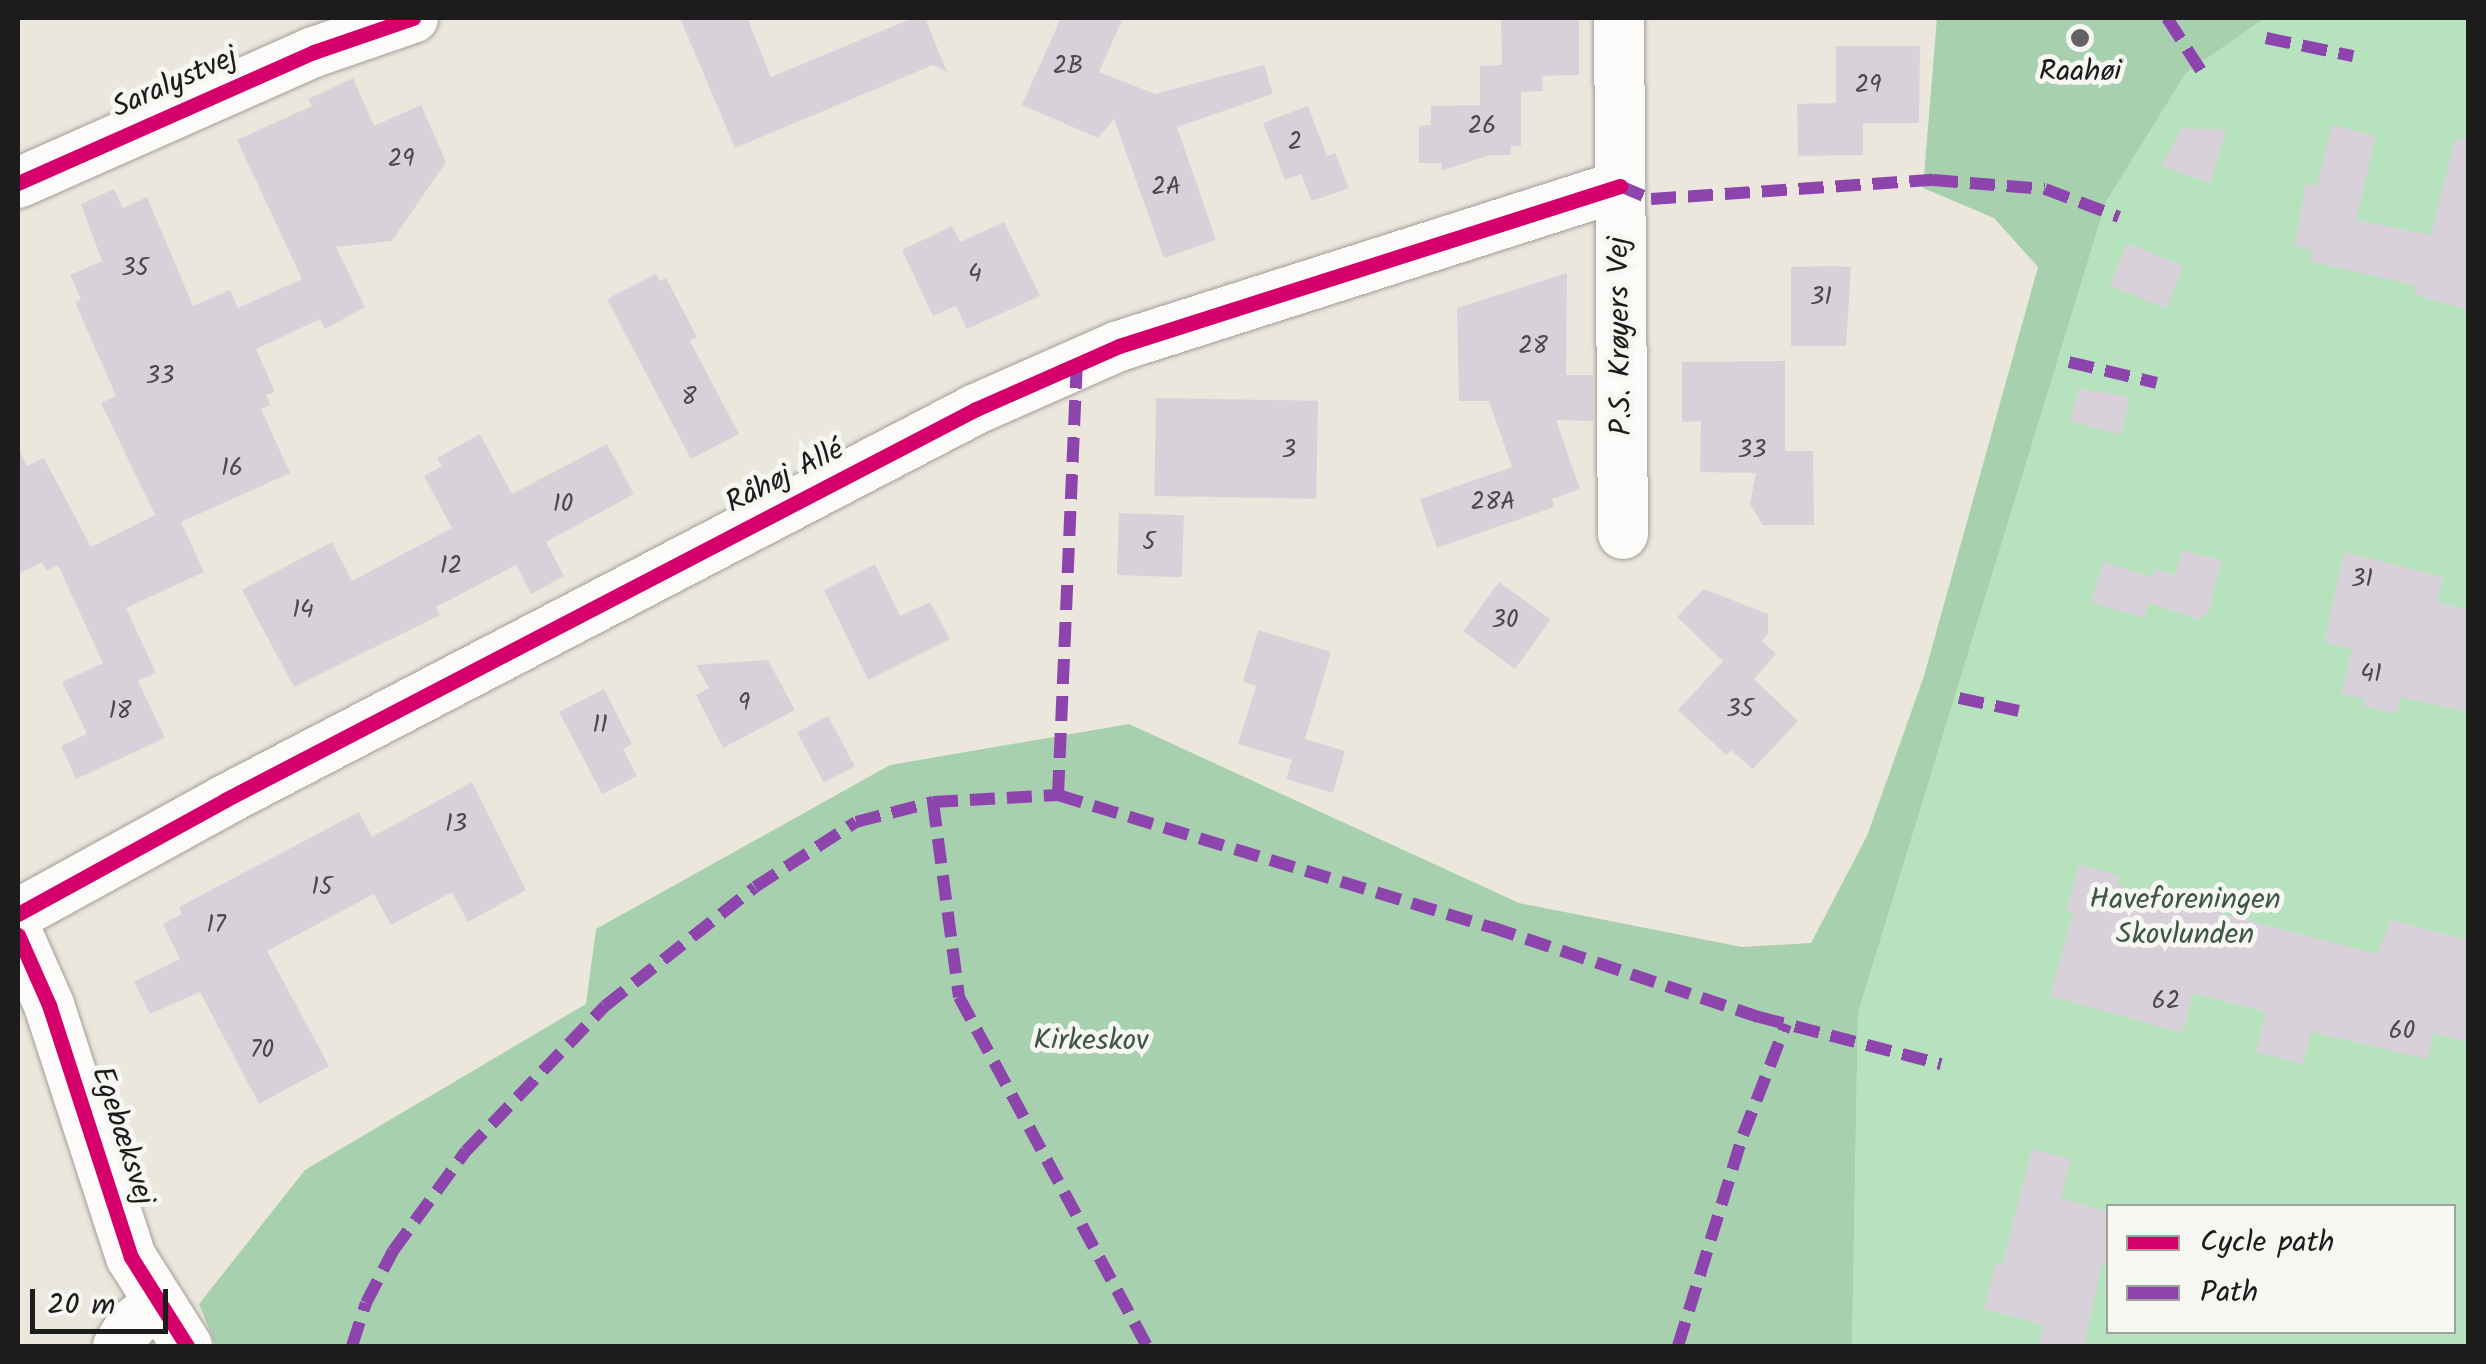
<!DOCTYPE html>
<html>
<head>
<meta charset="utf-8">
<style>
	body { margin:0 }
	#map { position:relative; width:2486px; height:1364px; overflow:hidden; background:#ebe7dd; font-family:Kalam,sans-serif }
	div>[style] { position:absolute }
	.green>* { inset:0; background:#b6e3bd }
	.forest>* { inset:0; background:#a7d0ae }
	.building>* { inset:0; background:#d9d1d9; transform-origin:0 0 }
	.roads { filter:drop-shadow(0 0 2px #a19e98) drop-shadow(0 0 2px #a19e98) }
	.minor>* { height:50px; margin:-25px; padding:0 25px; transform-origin:25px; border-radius:25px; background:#fcfbfa }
	.quiet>* { height:12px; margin-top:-6px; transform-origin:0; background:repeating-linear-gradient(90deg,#8e44ad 0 25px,transparent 0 37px) }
	.cycleway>* { height:15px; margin:-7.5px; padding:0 7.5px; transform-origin:7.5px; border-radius:7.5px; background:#d6006c }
	.dots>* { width:28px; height:28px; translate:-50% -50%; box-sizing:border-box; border:5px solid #f6f6f2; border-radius:50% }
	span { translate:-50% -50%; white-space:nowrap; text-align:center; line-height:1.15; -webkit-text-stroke:10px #f6f6f2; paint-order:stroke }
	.number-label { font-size:25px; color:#4b494b }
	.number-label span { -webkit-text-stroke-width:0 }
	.poi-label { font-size:30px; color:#1c1c1c }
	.street-label { font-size:30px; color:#1c1c1c }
	.park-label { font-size:30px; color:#3d5744 }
	.frame { position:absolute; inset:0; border:20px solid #1c1c1c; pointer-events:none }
	.legend { position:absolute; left:2106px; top:1204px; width:350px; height:130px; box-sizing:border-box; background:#f6f6f2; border:2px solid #9f9f9c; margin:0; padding:12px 18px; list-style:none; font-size:30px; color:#1c1c1c }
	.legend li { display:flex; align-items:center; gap:20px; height:50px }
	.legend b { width:50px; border:2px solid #9f9f9c }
	.scale { position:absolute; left:30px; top:1289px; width:138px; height:45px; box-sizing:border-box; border:5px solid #1c1c1c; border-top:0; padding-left:12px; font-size:30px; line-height:35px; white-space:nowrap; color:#1c1c1c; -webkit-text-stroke:8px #f6f6f2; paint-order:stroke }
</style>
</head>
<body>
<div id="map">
	<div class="green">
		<i style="clip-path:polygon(evenodd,2265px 18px,2468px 18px,2468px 1346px,1852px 1346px,1858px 1013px,2106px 202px,2186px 73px,2265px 18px,2108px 1206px,2454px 1206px,2454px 1332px,2108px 1332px,2108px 1206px)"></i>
	</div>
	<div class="forest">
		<i style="clip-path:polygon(1937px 18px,2265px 18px,2186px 73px,2106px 202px,1858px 1013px,1852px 1346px,216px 1346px,199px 1304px,305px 1170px,586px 1004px,596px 929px,890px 765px,1129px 724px,1519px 903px,1742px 947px,1811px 943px,1867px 836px,1924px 676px,2038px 267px,1994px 218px,1923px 188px)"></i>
	</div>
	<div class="building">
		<i style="clip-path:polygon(680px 18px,747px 18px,771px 77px,913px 18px,925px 18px,947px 72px,933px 65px,735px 148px)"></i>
		<i style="clip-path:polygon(1061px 18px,1123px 18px,1099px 72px,1155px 94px,1264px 65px,1273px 94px,1177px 127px,1216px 240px,1164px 258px,1114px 119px,1098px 138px,1022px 105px)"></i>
		<i style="clip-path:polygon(1501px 18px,1579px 18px,1579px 75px,1542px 76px,1543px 91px,1521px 92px,1521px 146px,1511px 146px,1511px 155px,1490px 155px,1441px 171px,1442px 163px,1419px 163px,1419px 126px,1431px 125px,1431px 106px,1480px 105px,1480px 66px,1502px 65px)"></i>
		<i style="clip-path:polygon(1836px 46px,1920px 46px,1919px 123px,1863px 123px,1863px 155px,1798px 156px,1797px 104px,1836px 103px)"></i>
		<i style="clip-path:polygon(353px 78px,374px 126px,421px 105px,446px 162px,392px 241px,336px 247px,365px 307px,325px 329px,320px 319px,256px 349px,275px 392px,266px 395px,270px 405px,261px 409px,290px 473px,181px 522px,204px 572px,126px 608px,156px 673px,138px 681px,165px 738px,76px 779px,61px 746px,87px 734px,62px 682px,103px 663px,58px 565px,47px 571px,42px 562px,18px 574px,18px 448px,27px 466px,44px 458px,91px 547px,155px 515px,101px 403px,116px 396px,75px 302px,81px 299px,70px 275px,102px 261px,81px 204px,114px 189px,123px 208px,147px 197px,193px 306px,230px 290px,238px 308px,302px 279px,237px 140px,312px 106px,308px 99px)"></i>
		<i style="clip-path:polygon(1308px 106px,1327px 156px,1335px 153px,1349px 188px,1312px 201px,1301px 174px,1285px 180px,1263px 123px)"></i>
		<i style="clip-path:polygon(2332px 125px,2376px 136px,2356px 220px,2431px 235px,2455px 139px,2468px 140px,2468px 310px,2414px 294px,2417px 286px,2310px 261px,2312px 250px,2294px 246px,2306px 183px,2317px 186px)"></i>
		<i style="clip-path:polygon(2182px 128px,2226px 130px,2210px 183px,2161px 166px)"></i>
		<i style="clip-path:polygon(1004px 222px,1040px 296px,967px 329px,956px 306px,933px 316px,902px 250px,952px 226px,960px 242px)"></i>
		<i style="left:2127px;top:243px;width:61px;height:46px;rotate:22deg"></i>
		<i style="clip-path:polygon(1833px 266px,1851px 267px,1846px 346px,1791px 346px,1791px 267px)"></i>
		<i style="clip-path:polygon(1567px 273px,1566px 375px,1593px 375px,1593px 421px,1556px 420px,1580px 489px,1552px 499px,1554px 507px,1437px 548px,1420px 499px,1512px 467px,1489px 401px,1459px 401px,1457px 308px)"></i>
		<i style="clip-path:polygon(656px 274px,660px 281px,666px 278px,697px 337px,690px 341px,739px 434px,691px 459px,607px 299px)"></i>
		<i style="clip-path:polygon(1785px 361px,1785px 451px,1813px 451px,1814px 525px,1763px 525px,1750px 504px,1756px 473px,1700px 472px,1701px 421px,1682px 422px,1682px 362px)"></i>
		<i style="clip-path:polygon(2079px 388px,2130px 397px,2121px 435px,2070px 421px)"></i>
		<i style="left:1156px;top:398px;width:162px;height:98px;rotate:1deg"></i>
		<i style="clip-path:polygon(480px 434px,512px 494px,607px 444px,634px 494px,546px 542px,564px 576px,531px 594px,516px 565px,436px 607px,440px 615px,294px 687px,242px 590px,332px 542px,352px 581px,452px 528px,424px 476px,442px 466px,437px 458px)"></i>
		<i style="left:1119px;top:513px;width:65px;height:62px;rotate:2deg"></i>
		<i style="clip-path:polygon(2182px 550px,2222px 560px,2208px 615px,2203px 614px,2201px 620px,2149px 603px,2144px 618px,2091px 602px,2103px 562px,2152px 577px,2155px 569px,2175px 575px)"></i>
		<i style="clip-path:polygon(2344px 552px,2443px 577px,2437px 602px,2468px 610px,2468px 712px,2401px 697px,2397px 714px,2363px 706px,2365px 699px,2341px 694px,2352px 649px,2324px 642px)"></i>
		<i style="clip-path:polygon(875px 564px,900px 616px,930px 602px,950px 639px,868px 680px,824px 590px)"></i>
		<i style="left:1499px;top:582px;width:64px;height:61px;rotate:36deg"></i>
		<i style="clip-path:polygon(1704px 589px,1768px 614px,1768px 633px,1762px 641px,1776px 654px,1754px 679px,1798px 721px,1753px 769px,1731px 750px,1726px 755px,1678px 710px,1723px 661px,1677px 617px)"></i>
		<i style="clip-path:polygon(1258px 630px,1331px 652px,1305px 739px,1345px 751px,1333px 793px,1286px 779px,1292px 760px,1238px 744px,1256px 686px,1243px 682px)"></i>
		<i style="clip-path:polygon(768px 660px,795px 710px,723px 748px,696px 695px,709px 688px,696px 665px)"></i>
		<i style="clip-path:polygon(604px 689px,632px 744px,623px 749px,637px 776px,602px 794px,559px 712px)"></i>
		<i style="left:828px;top:716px;width:57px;height:35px;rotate:62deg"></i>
		<i style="clip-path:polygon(472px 782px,526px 890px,468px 922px,452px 892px,391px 925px,374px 894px,267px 951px,329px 1066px,259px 1104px,200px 992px,150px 1014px,134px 982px,180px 959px,163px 924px,182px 914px,179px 907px,359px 812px,372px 837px)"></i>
		<i style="clip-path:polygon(2079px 864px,2120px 876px,2117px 884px,2129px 889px,2377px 954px,2391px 920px,2468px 940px,2468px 1043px,2434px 1033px,2427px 1059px,2311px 1032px,2303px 1064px,2256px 1052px,2266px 1012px,2193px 993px,2183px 1033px,2050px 996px,2073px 913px,2066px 911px)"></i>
		<i style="clip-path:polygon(2032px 1149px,2071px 1159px,2061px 1198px,2108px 1212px,2108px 1266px,2102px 1264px,2084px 1346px,2038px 1346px,2043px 1325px,1984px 1309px,1996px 1263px,2002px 1265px)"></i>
	</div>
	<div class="roads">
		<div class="minor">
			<i style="left:1619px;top:18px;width:516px;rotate:89.56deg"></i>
			<i style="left:18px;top:183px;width:324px;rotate:-23.9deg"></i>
			<i style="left:314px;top:52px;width:105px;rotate:-19deg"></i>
			<i style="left:18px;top:914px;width:236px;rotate:-28.8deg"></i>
			<i style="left:225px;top:800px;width:847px;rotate:-27.5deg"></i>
			<i style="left:976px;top:409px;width:156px;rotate:-23.8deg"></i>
			<i style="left:1119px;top:346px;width:526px;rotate:-17.71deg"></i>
			<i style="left:18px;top:935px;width:77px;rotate:66.1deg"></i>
			<i style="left:49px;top:1005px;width:265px;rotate:72deg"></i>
			<i style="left:131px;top:1257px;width:105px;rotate:57.8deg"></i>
			<i style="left:118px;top:1346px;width:25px;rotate:-58deg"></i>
			<i style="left:131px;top:1325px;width:36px;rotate:-39deg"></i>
		</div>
	</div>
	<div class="quiet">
		<i style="left:2167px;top:18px;width:70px;rotate:57.2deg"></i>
		<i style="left:2266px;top:38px;width:89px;rotate:11.7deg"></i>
		<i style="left:1620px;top:186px;width:34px;rotate:23deg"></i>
		<i style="left:1651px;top:199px;width:283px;rotate:-3.9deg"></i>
		<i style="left:1933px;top:180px;width:112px;rotate:4.6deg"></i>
		<i style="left:2045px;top:189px;width:79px;rotate:20.7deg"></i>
		<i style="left:2069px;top:362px;width:90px;rotate:13.4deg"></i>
		<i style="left:1959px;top:698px;width:61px;rotate:12.2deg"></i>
		<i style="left:1058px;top:795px;width:430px;rotate:-87.5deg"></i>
		<i style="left:933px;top:802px;width:197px;rotate:82.4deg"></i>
		<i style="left:959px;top:997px;width:396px;rotate:61.7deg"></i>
		<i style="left:352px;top:1346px;width:45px;rotate:-72deg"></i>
		<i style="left:366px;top:1303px;width:59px;rotate:-62.6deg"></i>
		<i style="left:393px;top:1251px;width:124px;rotate:-53.9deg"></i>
		<i style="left:466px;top:1151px;width:201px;rotate:-46.2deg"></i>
		<i style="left:605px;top:1006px;width:191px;rotate:-38.4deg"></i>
		<i style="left:755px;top:887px;width:120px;rotate:-32.8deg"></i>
		<i style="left:856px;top:822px;width:80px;rotate:-14.6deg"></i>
		<i style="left:933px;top:802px;width:125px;rotate:-3.2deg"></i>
		<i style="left:1058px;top:795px;width:453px;rotate:17deg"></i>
		<i style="left:1491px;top:927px;width:283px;rotate:18.6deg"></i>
		<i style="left:1759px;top:1017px;width:188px;rotate:14.5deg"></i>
		<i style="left:1678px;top:1346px;width:221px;rotate:-72.9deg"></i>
		<i style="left:1743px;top:1135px;width:119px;rotate:-68.8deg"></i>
	</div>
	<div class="cycleway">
		<i style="left:18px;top:183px;width:324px;rotate:-23.9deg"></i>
		<i style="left:314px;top:52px;width:105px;rotate:-19deg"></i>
		<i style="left:18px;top:914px;width:236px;rotate:-28.8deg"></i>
		<i style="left:225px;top:800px;width:847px;rotate:-27.5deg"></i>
		<i style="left:976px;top:409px;width:156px;rotate:-23.8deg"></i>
		<i style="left:1119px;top:346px;width:526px;rotate:-17.71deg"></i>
		<i style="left:18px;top:935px;width:77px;rotate:66.1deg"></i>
		<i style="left:49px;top:1005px;width:265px;rotate:72deg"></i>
		<i style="left:131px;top:1257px;width:105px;rotate:57.8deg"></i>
	</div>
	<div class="dots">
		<i style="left:2080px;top:38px;background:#646360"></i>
	</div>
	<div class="number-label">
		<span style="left:1068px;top:66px">2B</span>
		<span style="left:1868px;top:85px">29</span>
		<span style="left:1482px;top:126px">26</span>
		<span style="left:1295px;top:142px">2</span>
		<span style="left:401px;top:159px">29</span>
		<span style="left:1166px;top:187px">2A</span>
		<span style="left:135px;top:268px">35</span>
		<span style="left:975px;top:274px">4</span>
		<span style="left:1821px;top:297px">31</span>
		<span style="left:1533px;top:346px">28</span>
		<span style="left:160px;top:376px">33</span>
		<span style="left:689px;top:397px">8</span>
		<span style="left:1289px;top:450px">3</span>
		<span style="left:1752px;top:450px">33</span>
		<span style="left:232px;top:468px">16</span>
		<span style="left:1493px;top:502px">28A</span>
		<span style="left:563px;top:504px">10</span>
		<span style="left:1149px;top:542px">5</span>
		<span style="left:451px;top:566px">12</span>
		<span style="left:2362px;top:579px">31</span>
		<span style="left:303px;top:610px">14</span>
		<span style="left:1505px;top:620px">30</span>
		<span style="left:2371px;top:674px">41</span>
		<span style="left:744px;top:703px">9</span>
		<span style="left:1740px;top:709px">35</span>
		<span style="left:120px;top:711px">18</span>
		<span style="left:600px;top:725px">11</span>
		<span style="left:456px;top:824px">13</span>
		<span style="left:322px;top:887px">15</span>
		<span style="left:216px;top:925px">17</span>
		<span style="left:2166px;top:1001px">62</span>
		<span style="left:2402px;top:1031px">60</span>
		<span style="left:262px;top:1050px">70</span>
	</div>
	<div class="poi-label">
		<span style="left:2080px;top:72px">Raahøi</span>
	</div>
	<div class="street-label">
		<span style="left:175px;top:83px;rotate:-24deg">Saralystvej</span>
		<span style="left:1621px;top:336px;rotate:-91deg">P.S. Krøyers Vej</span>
		<span style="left:785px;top:477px;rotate:-27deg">Råhøj Allé</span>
		<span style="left:122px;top:1136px;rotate:72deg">Egebæksvej</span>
	</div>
	<div class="park-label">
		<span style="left:2185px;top:917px">Haveforeningen<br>Skovlunden</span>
		<span style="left:1091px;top:1041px">Kirkeskov</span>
	</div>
	<div class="frame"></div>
	<ul class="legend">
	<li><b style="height:12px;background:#d6006c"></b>Cycle path</li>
	<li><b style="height:12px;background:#8e44ad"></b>Path</li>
	</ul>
	<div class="scale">20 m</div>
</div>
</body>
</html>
